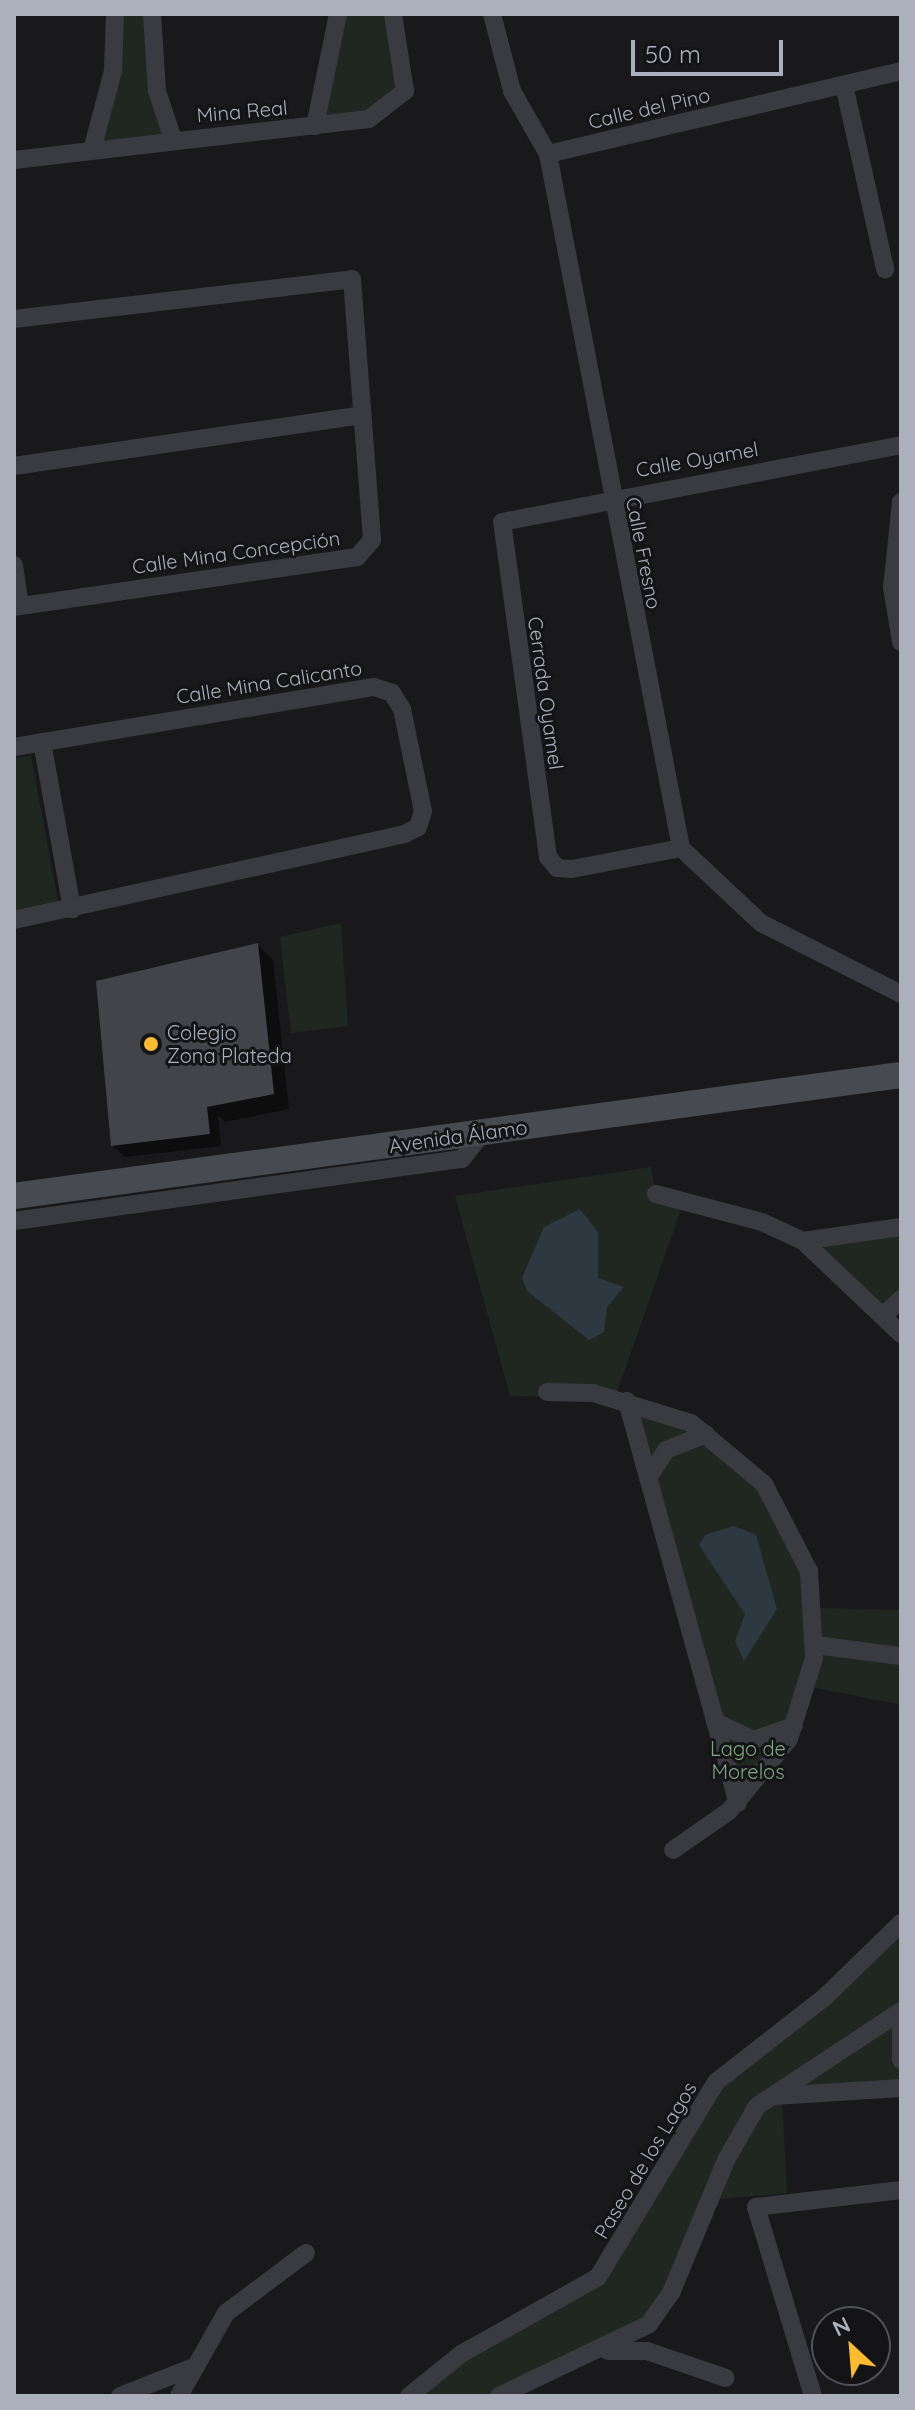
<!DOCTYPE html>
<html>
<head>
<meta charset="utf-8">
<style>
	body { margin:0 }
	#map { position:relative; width:915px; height:2410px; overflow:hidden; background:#19191c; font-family:Quicksand,sans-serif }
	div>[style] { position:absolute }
	.green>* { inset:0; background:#1f2720 }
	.water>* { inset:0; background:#2e3841 }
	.shadow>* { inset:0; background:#0007 }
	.building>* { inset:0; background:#434449 }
	.street>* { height:18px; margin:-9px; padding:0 9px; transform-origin:9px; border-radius:9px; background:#3a3b41 }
	.secondary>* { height:26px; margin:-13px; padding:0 13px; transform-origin:13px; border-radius:13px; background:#484a51 }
	.dots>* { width:22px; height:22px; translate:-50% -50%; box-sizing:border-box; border:4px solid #141417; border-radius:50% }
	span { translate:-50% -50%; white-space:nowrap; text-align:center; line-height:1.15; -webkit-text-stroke:6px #141417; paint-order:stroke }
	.street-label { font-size:20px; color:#abb0bc }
	.poi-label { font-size:20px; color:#abb0bc }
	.left { translate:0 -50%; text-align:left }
	.park-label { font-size:20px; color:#81a884 }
	.frame { position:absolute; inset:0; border:16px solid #abb0bc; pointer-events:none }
	.north { position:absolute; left:811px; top:2306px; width:80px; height:80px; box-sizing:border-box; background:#141417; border:2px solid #505259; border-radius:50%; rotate:334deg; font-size:22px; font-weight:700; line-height:32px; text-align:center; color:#abb0bc }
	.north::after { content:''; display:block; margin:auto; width:28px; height:36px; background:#fcbb31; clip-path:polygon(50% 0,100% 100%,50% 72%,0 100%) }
	.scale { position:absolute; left:631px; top:40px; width:152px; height:36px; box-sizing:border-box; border:4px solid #abb0bc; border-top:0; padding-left:10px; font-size:24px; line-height:28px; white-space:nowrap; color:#abb0bc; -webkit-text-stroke:6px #141417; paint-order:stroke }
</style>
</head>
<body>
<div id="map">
	<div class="green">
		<i style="clip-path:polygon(115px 14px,152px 14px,173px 139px,92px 150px)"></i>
		<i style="clip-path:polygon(338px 14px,393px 14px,405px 91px,369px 119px,315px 126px)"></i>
		<i style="clip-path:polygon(31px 756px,59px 907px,14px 914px,14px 759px)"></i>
		<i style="clip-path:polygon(341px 923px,348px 1026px,291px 1033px,280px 937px)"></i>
		<i style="clip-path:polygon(651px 1167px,656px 1194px,684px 1201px,615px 1398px,510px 1396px,455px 1196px)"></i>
		<i style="clip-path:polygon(901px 1227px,901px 1299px,885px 1314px,803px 1241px)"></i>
		<i style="clip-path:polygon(627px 1401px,691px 1423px,764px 1484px,816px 1608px,901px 1610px,901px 1705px,806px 1686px,789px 1739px,738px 1803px)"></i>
		<i style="clip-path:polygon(901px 1923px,901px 2088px,782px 2096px,787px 2193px,710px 2200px,649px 2324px,499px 2396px,409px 2396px,598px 2277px,716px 2082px)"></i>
	</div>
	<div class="water">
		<i style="clip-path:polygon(580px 1209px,598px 1232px,598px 1278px,624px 1287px,607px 1307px,604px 1332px,589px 1340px,527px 1291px,522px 1278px,544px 1227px)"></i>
		<i style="clip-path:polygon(734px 1526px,756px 1535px,777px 1609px,744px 1661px,735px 1641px,745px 1614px,699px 1545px,705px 1535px)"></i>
	</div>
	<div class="shadow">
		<i style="clip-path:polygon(258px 945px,273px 960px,289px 1109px,225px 1122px,218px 1115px,221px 1146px,125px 1157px,113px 1146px)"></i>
	</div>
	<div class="building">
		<i style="clip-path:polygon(258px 943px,274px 1094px,207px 1107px,210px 1134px,111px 1146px,96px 981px)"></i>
	</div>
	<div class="street">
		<i style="left:152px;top:14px;width:77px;rotate:86.3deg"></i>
		<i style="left:157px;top:91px;width:51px;rotate:71.6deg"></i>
		<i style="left:492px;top:14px;width:80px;rotate:75.4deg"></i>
		<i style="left:512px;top:91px;width:73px;rotate:60.3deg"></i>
		<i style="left:548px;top:154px;width:707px;rotate:79.15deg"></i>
		<i style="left:681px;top:848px;width:110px;rotate:43.2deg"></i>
		<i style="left:761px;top:923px;width:157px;rotate:26.9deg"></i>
		<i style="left:844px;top:85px;width:189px;rotate:77.4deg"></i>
		<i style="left:315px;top:126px;width:114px;rotate:-78.4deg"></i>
		<i style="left:92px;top:150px;width:82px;rotate:-75.1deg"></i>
		<i style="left:113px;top:71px;width:57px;rotate:-88deg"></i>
		<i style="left:548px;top:154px;width:363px;rotate:-13.2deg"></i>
		<i style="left:14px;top:160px;width:357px;rotate:-6.6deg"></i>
		<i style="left:369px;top:119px;width:46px;rotate:-37.9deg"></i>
		<i style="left:405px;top:91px;width:78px;rotate:-98.9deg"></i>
		<i style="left:14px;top:319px;width:340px;rotate:-6.7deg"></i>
		<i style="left:352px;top:279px;width:262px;rotate:85.6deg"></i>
		<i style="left:372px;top:540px;width:23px;rotate:131deg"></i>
		<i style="left:357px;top:557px;width:347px;rotate:171.7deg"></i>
		<i style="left:14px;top:466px;width:352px;rotate:-8.3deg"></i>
		<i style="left:901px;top:502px;width:85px;rotate:96deg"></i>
		<i style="left:892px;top:587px;width:56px;rotate:80.7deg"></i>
		<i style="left:14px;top:565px;width:41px;rotate:81.7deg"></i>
		<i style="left:42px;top:742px;width:170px;rotate:79.8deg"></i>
		<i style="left:14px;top:747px;width:365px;rotate:-9.5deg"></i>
		<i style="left:374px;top:687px;width:19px;rotate:18deg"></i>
		<i style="left:392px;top:693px;width:19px;rotate:58deg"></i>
		<i style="left:402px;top:709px;width:104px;rotate:78.4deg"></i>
		<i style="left:423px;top:811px;width:17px;rotate:107deg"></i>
		<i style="left:418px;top:827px;width:15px;rotate:152deg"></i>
		<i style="left:405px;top:834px;width:400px;rotate:167.6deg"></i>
		<i style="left:681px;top:848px;width:111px;rotate:169.1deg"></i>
		<i style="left:572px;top:869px;width:15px;rotate:-176deg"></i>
		<i style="left:557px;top:868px;width:14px;rotate:-129deg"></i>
		<i style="left:548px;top:857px;width:338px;rotate:-97.8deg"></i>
		<i style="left:502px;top:522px;width:406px;rotate:-10.9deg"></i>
		<i style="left:656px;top:1194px;width:110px;rotate:14.8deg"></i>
		<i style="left:762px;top:1222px;width:45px;rotate:24.9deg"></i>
		<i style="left:14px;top:1221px;width:452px;rotate:-7.9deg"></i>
		<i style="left:462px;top:1159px;width:34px;rotate:-52deg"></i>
		<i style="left:901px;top:1227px;width:99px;rotate:171.9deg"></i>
		<i style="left:803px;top:1241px;width:135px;rotate:43.5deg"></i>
		<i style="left:885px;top:1314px;width:22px;rotate:-43deg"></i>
		<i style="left:547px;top:1392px;width:46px;rotate:1.2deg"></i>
		<i style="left:593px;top:1393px;width:102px;rotate:17deg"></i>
		<i style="left:691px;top:1423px;width:95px;rotate:39.9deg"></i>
		<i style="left:764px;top:1484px;width:98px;rotate:62.7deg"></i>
		<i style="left:809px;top:1571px;width:87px;rotate:86.7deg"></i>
		<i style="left:814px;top:1658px;width:85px;rotate:107.2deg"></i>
		<i style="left:789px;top:1739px;width:94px;rotate:129.8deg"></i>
		<i style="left:729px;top:1811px;width:68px;rotate:145.1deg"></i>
		<i style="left:627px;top:1401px;width:417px;rotate:74.6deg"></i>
		<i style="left:648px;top:1478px;width:33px;rotate:-57deg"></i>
		<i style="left:666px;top:1450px;width:43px;rotate:-21.8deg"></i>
		<i style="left:815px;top:1645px;width:87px;rotate:7.3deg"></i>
		<i style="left:715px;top:1722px;width:42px;rotate:25.3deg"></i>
		<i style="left:753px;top:1740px;width:43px;rotate:-18.9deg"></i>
		<i style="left:901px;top:2027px;width:33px;rotate:90deg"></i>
		<i style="left:774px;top:2096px;width:127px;rotate:-3.6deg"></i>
		<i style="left:608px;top:2351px;width:39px"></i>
		<i style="left:647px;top:2351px;width:83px;rotate:18.9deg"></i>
		<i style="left:120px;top:2396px;width:76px;rotate:-21.5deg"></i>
		<i style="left:179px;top:2396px;width:95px;rotate:-60.5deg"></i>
		<i style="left:226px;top:2313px;width:100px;rotate:-36.9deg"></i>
		<i style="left:409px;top:2396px;width:67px;rotate:-38.9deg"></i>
		<i style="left:461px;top:2354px;width:157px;rotate:-29.3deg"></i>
		<i style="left:598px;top:2277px;width:228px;rotate:-58.8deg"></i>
		<i style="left:716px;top:2082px;width:140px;rotate:-38deg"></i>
		<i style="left:826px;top:1996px;width:105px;rotate:-44.2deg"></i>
		<i style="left:499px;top:2396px;width:166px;rotate:-25.6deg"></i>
		<i style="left:649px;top:2324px;width:38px;rotate:-55deg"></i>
		<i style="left:671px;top:2293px;width:144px;rotate:-67.5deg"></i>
		<i style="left:726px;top:2160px;width:62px;rotate:-60.1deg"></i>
		<i style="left:757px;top:2106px;width:173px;rotate:-33.4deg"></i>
		<i style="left:813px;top:2396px;width:197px;rotate:-106.8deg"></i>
		<i style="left:756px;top:2207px;width:146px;rotate:-6.7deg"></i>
	</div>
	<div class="secondary">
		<i style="left:14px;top:1196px;width:895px;rotate:-7.77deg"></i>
	</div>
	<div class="dots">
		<i style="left:151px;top:1044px;background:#fcbb31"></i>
	</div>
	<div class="street-label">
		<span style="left:649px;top:108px;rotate:-13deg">Calle del Pino</span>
		<span style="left:242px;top:111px;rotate:-5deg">Mina Real</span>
		<span style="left:697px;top:459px;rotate:-10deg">Calle Oyamel</span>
		<span style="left:236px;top:552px;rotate:-8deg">Calle Mina Concepción</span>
		<span style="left:644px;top:553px;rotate:79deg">Calle Fresno</span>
		<span style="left:269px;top:682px;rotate:-9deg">Calle Mina Calicanto</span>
		<span style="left:546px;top:693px;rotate:82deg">Cerrada Oyamel</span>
		<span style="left:458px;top:1136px;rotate:-8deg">Avenida Álamo</span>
		<span style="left:645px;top:2160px;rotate:-59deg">Paseo de los Lagos</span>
	</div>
	<div class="poi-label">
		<span class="left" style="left:167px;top:1044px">Colegio<br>Zona Plateda</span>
	</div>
	<div class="park-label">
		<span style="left:748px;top:1760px">Lago de<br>Morelos</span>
	</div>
	<div class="frame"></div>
	<div class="north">N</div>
	<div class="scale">50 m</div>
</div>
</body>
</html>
